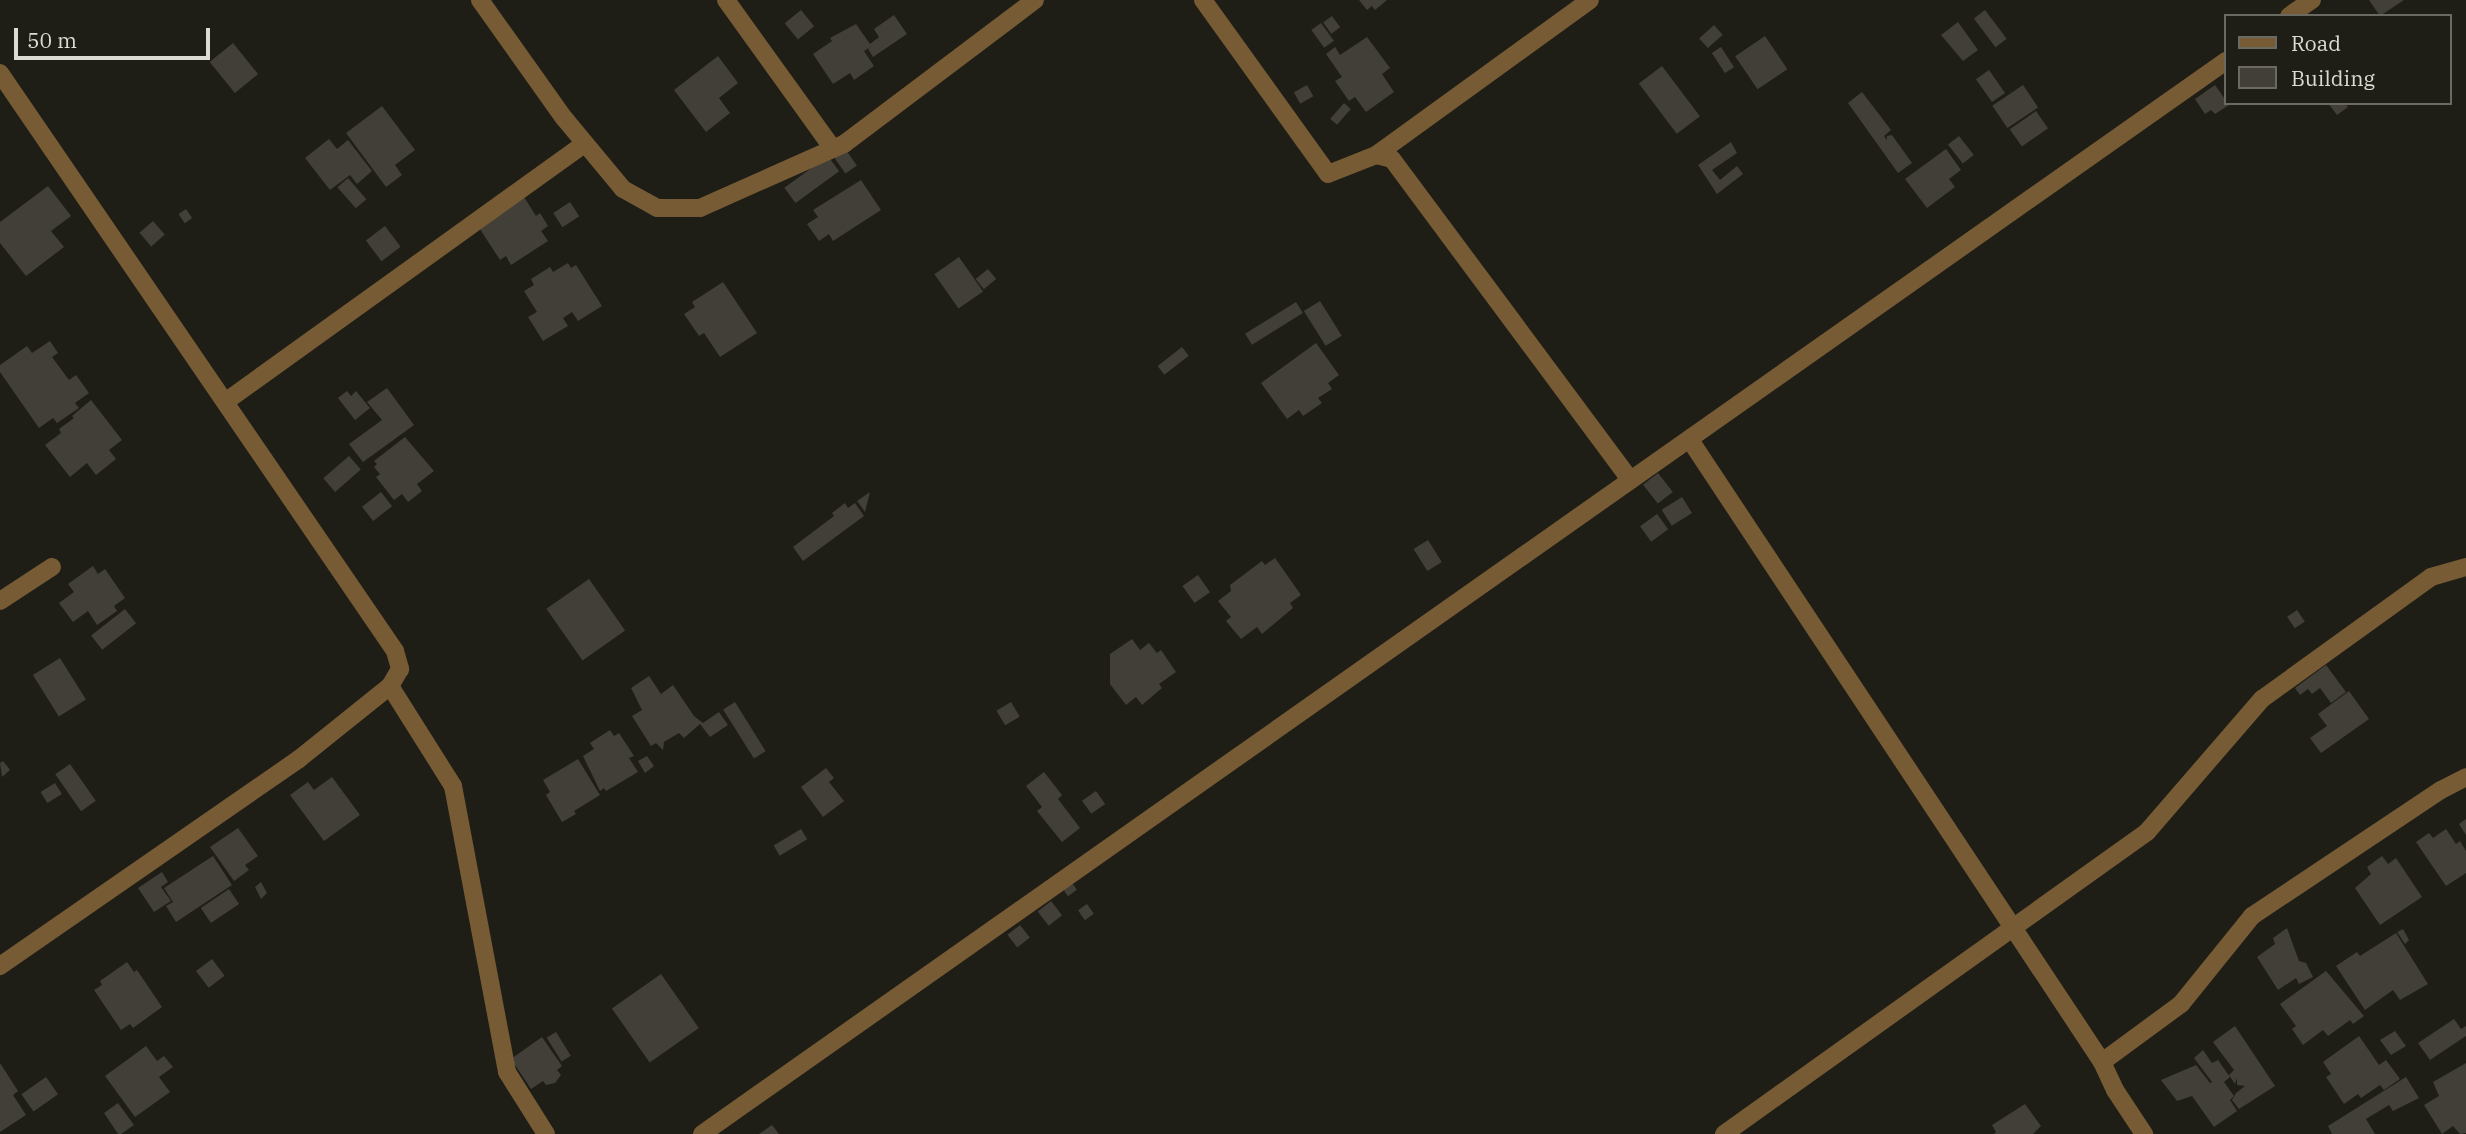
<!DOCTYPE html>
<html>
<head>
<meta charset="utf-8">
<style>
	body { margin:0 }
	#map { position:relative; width:2466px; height:1134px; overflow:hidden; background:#1f1e16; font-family:"IBM Plex Serif",serif }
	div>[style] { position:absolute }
	.building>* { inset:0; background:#413f37; transform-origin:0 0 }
	.minor>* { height:18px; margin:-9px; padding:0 9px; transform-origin:9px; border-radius:9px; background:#775b35 }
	span { translate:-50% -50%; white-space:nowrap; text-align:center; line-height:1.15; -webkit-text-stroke:7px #1f1e16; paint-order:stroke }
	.legend { position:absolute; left:2224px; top:14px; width:228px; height:91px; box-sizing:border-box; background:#1f1e16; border:2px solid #6a6962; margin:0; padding:9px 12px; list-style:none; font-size:21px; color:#dbdad5 }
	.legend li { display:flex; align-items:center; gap:14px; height:35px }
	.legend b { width:35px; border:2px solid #6a6962 }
	.scale { position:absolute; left:14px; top:28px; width:196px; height:32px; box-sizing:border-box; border:4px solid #dbdad5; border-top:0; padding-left:9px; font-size:21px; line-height:24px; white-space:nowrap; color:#dbdad5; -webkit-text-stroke:5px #1f1e16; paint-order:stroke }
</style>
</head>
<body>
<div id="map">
	<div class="building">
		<i style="clip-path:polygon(1359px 0,1387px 0,1375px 10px,1372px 6px,1367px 10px)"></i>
		<i style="clip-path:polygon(2369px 0,2404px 0,2380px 16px)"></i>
		<i style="left:801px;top:10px;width:21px;height:21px;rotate:51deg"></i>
		<i style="left:1985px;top:10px;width:36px;height:14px;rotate:53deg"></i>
		<i style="clip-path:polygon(894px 15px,907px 34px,873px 57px,868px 49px,872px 46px,864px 51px,874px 66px,854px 80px,850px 73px,833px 84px,813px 54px,832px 41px,830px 38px,856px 24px,870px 44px,879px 37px,874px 29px)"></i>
		<i style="left:1332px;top:16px;width:14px;height:11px;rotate:54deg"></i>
		<i style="clip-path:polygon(1958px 22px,1978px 50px,1963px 61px,1941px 35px)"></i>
		<i style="left:1321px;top:23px;width:22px;height:12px;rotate:54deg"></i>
		<i style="left:1714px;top:25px;width:13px;height:20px;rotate:48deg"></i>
		<i style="left:1765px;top:36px;width:40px;height:36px;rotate:56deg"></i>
		<i style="clip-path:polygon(1367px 37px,1390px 68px,1382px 74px,1394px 92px,1366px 112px,1355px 97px,1349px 101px,1335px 81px,1342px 77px,1326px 54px,1335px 47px,1340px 55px)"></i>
		<i style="left:233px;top:43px;width:40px;height:30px;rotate:51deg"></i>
		<i style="left:1721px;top:47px;width:24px;height:11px;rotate:57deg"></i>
		<i style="clip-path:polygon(718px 56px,738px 83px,719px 98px,730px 113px,706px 132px,674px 90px)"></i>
		<i style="left:1662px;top:66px;width:63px;height:29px;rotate:53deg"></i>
		<i style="left:1989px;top:70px;width:28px;height:16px;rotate:55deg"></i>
		<i style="left:1307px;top:85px;width:13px;height:15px;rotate:61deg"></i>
		<i style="left:2023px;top:85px;width:27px;height:37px;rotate:56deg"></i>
		<i style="clip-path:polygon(2215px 85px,2229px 105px,2215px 114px,2211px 110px,2205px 114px,2195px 99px)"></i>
		<i style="clip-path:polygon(1862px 92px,1891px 130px,1884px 136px,1887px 140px,1887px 136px,1892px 135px,1912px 163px,1898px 173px,1848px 103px)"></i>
		<i style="left:1344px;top:103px;width:9px;height:21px;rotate:41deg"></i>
		<i style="clip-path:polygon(2328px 103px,2345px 103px,2348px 107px,2337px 115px)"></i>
		<i style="clip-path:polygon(382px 106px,415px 150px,395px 165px,402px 175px,386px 187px,346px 133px)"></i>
		<i style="left:2036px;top:111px;width:21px;height:32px;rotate:55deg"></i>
		<i style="left:1959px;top:136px;width:24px;height:14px;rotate:52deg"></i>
		<i style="clip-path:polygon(329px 139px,337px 149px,348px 140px,372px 171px,357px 184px,350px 175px,330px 190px,305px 158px)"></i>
		<i style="clip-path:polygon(1731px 142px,1737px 153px,1712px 170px,1720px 180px,1737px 166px,1743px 174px,1717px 194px,1698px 165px)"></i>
		<i style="clip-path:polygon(1946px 149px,1961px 170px,1949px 179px,1955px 187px,1927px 208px,1905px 179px)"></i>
		<i style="left:846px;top:150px;width:19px;height:14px;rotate:55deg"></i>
		<i style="left:828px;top:156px;width:19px;height:54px;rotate:54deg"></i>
		<i style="left:348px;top:178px;width:28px;height:14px;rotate:49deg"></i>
		<i style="clip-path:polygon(861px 180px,881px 210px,833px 241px,829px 234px,819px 241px,807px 224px,818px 217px,813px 210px)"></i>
		<i style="clip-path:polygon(48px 186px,71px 216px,51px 231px,64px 247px,26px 276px,0 243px,0 222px)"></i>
		<i style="clip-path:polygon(524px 197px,536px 216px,540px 213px,548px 226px,541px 231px,548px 241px,511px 265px,506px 256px,500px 260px,478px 226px)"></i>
		<i style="left:570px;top:202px;width:17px;height:20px;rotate:57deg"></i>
		<i style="left:186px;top:209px;width:11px;height:9px;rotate:56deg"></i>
		<i style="left:153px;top:221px;width:18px;height:18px;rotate:49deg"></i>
		<i style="left:385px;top:226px;width:26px;height:24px;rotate:53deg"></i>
		<i style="left:959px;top:257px;width:42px;height:30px;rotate:55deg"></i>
		<i style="clip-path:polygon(568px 263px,571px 268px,576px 265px,602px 306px,578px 321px,572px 312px,563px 318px,568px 326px,543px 341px,528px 317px,537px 312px,524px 291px,534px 285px,531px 279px,550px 267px,553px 272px)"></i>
		<i style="left:988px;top:269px;width:13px;height:16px;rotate:51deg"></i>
		<i style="clip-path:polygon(723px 282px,757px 333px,720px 357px,704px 333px,699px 336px,684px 314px,695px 307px,692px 302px)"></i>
		<i style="left:1320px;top:301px;width:41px;height:19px;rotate:58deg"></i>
		<i style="left:1296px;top:302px;width:13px;height:60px;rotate:58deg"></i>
		<i style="clip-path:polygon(50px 341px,58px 353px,52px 357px,69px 380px,76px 375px,89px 393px,75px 403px,79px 408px,57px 423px,53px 418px,39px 428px,0 372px,0 365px,27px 346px,32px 353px)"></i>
		<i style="clip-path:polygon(1316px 343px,1339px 375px,1328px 383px,1332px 389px,1318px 398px,1322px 403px,1303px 416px,1299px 410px,1287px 419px,1261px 383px)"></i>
		<i style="left:1182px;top:347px;width:11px;height:31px;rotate:52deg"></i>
		<i style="clip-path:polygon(387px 388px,414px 425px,363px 462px,349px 444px,382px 420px,367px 402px)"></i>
		<i style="clip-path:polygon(347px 391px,351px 396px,356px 391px,370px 408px,355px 420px,338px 398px)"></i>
		<i style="clip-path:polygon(91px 400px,122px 440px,109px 450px,116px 459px,96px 475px,87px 463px,70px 477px,45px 445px,61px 433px,59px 429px,74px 418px,72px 416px)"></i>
		<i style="clip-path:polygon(405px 437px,434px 471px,417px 484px,422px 491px,408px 502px,402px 494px,394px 500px,376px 477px,380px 474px,374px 467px,377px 464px,374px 461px)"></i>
		<i style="left:349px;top:456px;width:18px;height:34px;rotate:49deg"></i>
		<i style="left:1658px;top:473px;width:24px;height:19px;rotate:52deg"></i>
		<i style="left:381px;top:492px;width:18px;height:24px;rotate:52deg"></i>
		<i style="clip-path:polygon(870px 492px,865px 512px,857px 501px)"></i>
		<i style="left:1682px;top:497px;width:19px;height:24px;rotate:58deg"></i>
		<i style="clip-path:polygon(845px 503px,848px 508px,855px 503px,864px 516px,803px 561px,793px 547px,834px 516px,832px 513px)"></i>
		<i style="left:1657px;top:514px;width:19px;height:21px;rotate:54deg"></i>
		<i style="left:1428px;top:540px;width:26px;height:17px;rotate:58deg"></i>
		<i style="clip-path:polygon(1275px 558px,1301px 595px,1290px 603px,1293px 608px,1262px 634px,1257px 627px,1241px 639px,1226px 621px,1231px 617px,1218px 601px,1231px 591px,1230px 585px,1262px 561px,1265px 565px)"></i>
		<i style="clip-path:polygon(93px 566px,98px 574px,105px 569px,125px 598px,114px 606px,117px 611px,97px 625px,88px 611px,73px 622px,59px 603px,74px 592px,68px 584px)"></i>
		<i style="left:1198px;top:575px;width:21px;height:19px;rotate:55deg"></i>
		<i style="left:589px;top:579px;width:63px;height:52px;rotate:55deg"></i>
		<i style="left:125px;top:609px;width:18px;height:43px;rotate:52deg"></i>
		<i style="left:2297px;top:610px;width:14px;height:12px;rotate:56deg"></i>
		<i style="clip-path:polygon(1132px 639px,1140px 650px,1149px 643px,1157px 653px,1161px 650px,1176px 672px,1159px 684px,1162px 688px,1142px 705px,1136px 697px,1126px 705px,1110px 684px,1110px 654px)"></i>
		<i style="left:60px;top:658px;width:49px;height:32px;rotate:58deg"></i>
		<i style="clip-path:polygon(2326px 665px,2346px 692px,2331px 703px,2320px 688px,2312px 694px,2308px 689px,2300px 695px,2295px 688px)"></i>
		<i style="clip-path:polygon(649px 676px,661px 694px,673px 685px,694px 716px,703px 723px,719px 712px,728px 725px,710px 737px,700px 724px,684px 738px,679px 733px,664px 742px,663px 750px,656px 743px,651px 746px,632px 716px,642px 710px,631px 688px)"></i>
		<i style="clip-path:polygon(2349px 691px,2369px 719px,2321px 753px,2310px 738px,2327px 726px,2318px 714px)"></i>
		<i style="left:735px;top:702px;width:58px;height:14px;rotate:58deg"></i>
		<i style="left:1011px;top:702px;width:17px;height:17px;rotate:59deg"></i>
		<i style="clip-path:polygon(610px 730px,614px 736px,619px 733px,634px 756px,629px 758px,638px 772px,606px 791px,604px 788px,600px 791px,583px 756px,594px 749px,590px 743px)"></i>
		<i style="clip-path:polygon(647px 756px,654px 766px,645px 773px,638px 761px)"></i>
		<i style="clip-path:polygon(578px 759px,600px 795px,574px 811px,576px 814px,562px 822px,546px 795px,550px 792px,543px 780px)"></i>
		<i style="clip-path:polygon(3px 761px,10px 770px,2px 777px,0 763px)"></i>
		<i style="left:70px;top:764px;width:45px;height:18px;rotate:55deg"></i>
		<i style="clip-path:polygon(826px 768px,834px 778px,829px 782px,844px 801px,823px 817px,801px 787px)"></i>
		<i style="clip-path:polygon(1044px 772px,1062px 795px,1058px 799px,1080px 828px,1062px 842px,1037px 811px,1042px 807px,1026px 786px)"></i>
		<i style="clip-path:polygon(332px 777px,360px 815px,324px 841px,290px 795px,308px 782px,314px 790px)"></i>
		<i style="left:55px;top:783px;width:13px;height:17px;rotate:58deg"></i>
		<i style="left:1096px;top:791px;width:16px;height:17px;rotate:55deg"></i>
		<i style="clip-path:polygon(2466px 819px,2466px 835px,2459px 824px)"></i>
		<i style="clip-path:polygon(238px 828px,258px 856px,245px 865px,249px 870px,234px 881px,210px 847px)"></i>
		<i style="left:801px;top:829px;width:12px;height:32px;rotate:59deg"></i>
		<i style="clip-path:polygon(2446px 829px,2456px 844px,2460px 841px,2466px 851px,2466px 873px,2446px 886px,2416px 842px,2429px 833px,2433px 838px)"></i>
		<i style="clip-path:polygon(213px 856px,232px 885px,176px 922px,166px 906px,173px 902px,164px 888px)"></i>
		<i style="clip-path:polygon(2382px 856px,2388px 864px,2396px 858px,2422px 897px,2380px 925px,2355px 888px,2371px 874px,2367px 867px)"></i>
		<i style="clip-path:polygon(162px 872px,168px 882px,161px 887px,171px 901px,154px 912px,138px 888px)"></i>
		<i style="left:1070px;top:880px;width:12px;height:11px;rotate:55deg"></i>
		<i style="clip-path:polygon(261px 882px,267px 893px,261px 899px,255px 887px)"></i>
		<i style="left:229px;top:889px;width:18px;height:34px;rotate:56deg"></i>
		<i style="left:1051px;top:901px;width:18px;height:17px;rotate:52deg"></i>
		<i style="left:1087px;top:904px;width:12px;height:11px;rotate:55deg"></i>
		<i style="left:1020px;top:925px;width:16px;height:16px;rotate:52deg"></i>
		<i style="clip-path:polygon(2287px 928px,2299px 961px,2306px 963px,2313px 977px,2299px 984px,2296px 978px,2278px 990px,2257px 957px,2275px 944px,2273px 938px)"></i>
		<i style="clip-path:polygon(2403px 929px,2409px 940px,2405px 944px,2397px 932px)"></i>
		<i style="clip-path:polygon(2396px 933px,2428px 984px,2400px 1000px,2393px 990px,2365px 1010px,2336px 966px,2357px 952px,2360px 956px)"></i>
		<i style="left:212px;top:959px;width:21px;height:20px;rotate:53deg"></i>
		<i style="clip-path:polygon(127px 962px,134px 972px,137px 970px,162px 1007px,133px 1028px,130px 1024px,121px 1030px,94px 990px,102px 985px,100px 981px)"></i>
		<i style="clip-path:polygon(2326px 971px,2364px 1016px,2353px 1024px,2350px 1020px,2328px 1036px,2323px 1030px,2303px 1045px,2292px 1029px,2296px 1026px,2280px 1004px)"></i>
		<i style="left:661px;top:974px;width:66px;height:60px;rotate:55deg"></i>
		<i style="clip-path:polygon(2454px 1019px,2461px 1029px,2466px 1026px,2466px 1036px,2430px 1060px,2418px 1043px)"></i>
		<i style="clip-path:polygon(2235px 1026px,2275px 1086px,2239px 1109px,2232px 1100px,2236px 1093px,2245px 1086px,2237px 1085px,2237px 1078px,2235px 1084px,2229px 1075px,2234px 1070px,2213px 1042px)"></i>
		<i style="clip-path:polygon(2395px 1031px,2406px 1046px,2391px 1055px,2380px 1040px)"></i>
		<i style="left:556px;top:1032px;width:28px;height:11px;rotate:58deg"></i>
		<i style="clip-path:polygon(2359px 1036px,2379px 1065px,2386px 1060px,2400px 1079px,2384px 1090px,2380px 1085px,2361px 1098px,2358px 1094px,2344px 1104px,2326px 1077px,2331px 1074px,2323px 1062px)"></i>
		<i style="clip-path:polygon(542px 1037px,562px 1066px,557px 1070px,561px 1075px,555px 1083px,546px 1085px,543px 1081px,531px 1089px,511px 1059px)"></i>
		<i style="clip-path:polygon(146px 1046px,157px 1061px,164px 1056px,173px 1067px,159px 1077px,170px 1092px,135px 1117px,105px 1076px)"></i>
		<i style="clip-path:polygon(2203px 1050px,2212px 1063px,2218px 1060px,2230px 1077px,2224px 1082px,2234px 1096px,2230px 1100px,2237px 1111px,2214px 1127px,2192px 1096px,2177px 1101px,2161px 1080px,2196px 1065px,2210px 1083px,2212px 1082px,2194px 1058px)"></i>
		<i style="clip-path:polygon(0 1063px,18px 1091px,13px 1095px,26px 1115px,0 1132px)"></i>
		<i style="clip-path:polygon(2466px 1063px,2466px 1133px,2460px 1134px,2453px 1126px,2442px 1134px,2424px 1105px,2439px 1096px,2433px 1082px)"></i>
		<i style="left:46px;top:1077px;width:21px;height:30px;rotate:55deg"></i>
		<i style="clip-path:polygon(2406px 1077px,2419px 1098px,2393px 1111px,2389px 1105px,2366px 1119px,2375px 1134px,2332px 1134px,2328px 1126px)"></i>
		<i style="clip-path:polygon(118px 1103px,134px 1125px,121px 1134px,118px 1134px,104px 1113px)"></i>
		<i style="clip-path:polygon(2025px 1104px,2041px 1126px,2033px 1134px,1994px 1134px,1996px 1132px,1992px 1125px)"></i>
		<i style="clip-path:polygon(772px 1125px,779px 1134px,759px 1134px)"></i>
	</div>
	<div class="minor">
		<i style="left:480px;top:0;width:145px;rotate:54.6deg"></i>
		<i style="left:564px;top:118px;width:92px;rotate:50.3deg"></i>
		<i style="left:623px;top:189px;width:39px;rotate:29deg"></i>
		<i style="left:657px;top:208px;width:43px"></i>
		<i style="left:700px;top:208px;width:158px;rotate:-24deg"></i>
		<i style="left:844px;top:144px;width:239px;rotate:-37deg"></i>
		<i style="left:726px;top:0;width:183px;rotate:54.3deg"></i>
		<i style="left:1203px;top:0;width:214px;rotate:54.3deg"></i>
		<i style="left:1328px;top:174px;width:52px;rotate:-21.6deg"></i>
		<i style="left:1376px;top:155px;width:16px;rotate:14deg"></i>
		<i style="left:1392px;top:159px;width:400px;rotate:53.4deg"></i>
		<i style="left:2289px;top:16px;width:28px;rotate:-35deg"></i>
		<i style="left:0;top:73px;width:700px;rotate:55.65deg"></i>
		<i style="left:395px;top:651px;width:19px;rotate:74deg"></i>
		<i style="left:400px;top:669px;width:20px;rotate:120deg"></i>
		<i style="left:390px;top:686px;width:117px;rotate:141.3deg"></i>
		<i style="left:299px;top:759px;width:364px;rotate:145.3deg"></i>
		<i style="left:1376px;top:155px;width:264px;rotate:-35.9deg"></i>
		<i style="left:225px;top:402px;width:442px;rotate:-35.7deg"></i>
		<i style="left:1690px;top:440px;width:746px;rotate:56.48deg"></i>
		<i style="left:2102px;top:1062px;width:31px;rotate:65deg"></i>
		<i style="left:2115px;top:1090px;width:53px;rotate:56.6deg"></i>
		<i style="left:0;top:601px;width:62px;rotate:-33.2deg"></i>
		<i style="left:390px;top:686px;width:118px;rotate:57.8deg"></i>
		<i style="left:453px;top:786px;width:291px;rotate:79.3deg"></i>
		<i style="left:507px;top:1072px;width:73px;rotate:57.8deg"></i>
		<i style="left:2102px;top:1062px;width:98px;rotate:-36.3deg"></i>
		<i style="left:2181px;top:1004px;width:113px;rotate:-51.1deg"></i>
		<i style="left:2252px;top:916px;width:227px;rotate:-33.7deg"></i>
		<i style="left:2441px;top:790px;width:28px;rotate:-27deg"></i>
		<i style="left:702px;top:1134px;width:1864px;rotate:-35.15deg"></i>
		<i style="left:1724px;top:1134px;width:520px;rotate:-35.52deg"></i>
		<i style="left:2147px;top:832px;width:176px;rotate:-49.2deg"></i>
		<i style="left:2262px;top:699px;width:208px;rotate:-35.8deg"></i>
		<i style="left:2431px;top:577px;width:36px;rotate:-16deg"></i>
	</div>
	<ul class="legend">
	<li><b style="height:9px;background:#775b35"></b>Road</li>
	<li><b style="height:19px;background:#413f37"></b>Building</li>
	</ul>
	<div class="scale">50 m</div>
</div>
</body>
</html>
